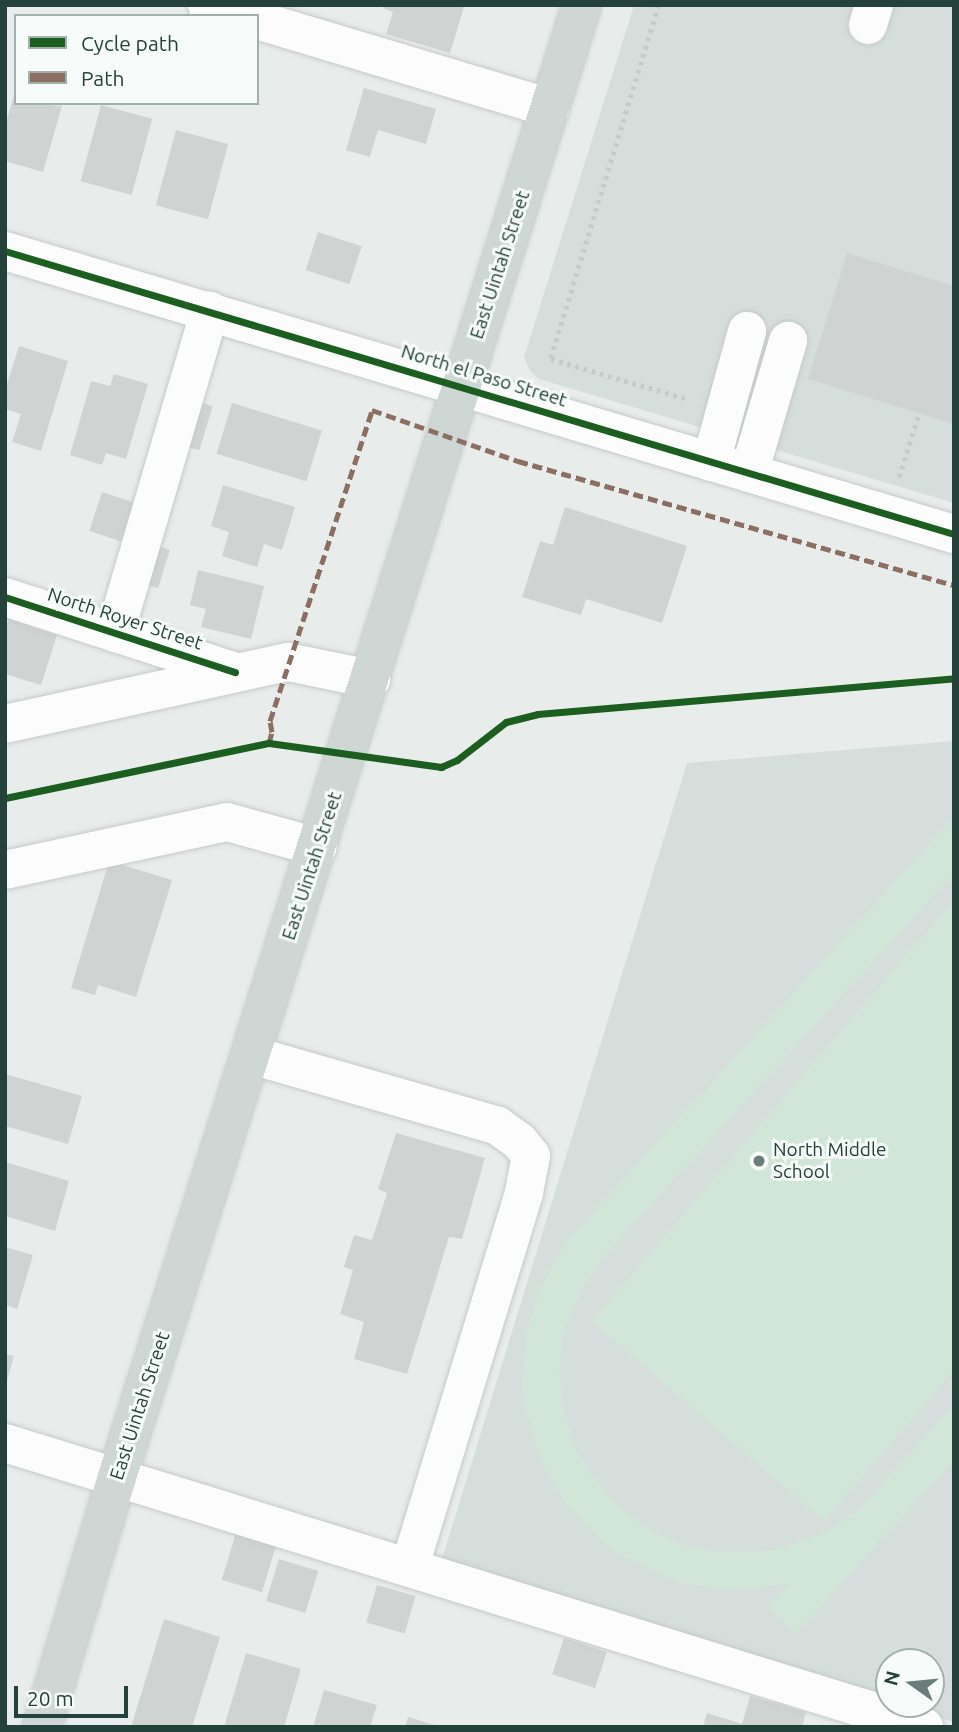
<!DOCTYPE html>
<html>
<head>
<meta charset="utf-8">
<style>
	body { margin:0 }
	#map { position:relative; width:959px; height:1732px; overflow:hidden; background:#e8edeb; font-family:Ubuntu,sans-serif }
	div>[style] { position:absolute }
	.built>* { inset:0; background:#d6dedb }
	.green>* { inset:0; background:#d1e6d8 }
	.building>* { inset:0; background:#cfd4d2; transform-origin:0 0 }
	.path>* { height:4.5px; margin-top:-2.25px; transform-origin:0; background:repeating-linear-gradient(90deg,#c3ccca 0 3.5px,transparent 0 8.5px) }
	.roads { filter:drop-shadow(0 0 2px #c5cac8) drop-shadow(0 0 2px #c5cac8) }
	.minor>* { height:38px; margin:-19px; padding:0 19px; transform-origin:19px; border-radius:19px; background:#fcfcfc }
	.major>* { height:38px; margin:-19px; padding:0 19px; transform-origin:19px; border-radius:19px; background:#cfd7d5 }
	.quiet>* { height:5px; margin-top:-2.5px; transform-origin:0; background:repeating-linear-gradient(90deg,#8d6e63 0 10px,transparent 0 15px) }
	.cycleway>* { height:7px; margin:-3.5px; padding:0 3.5px; transform-origin:3.5px; border-radius:3.5px; background:#1b5e20 }
	.dots>* { width:19px; height:19px; translate:-50% -50%; box-sizing:border-box; border:4px solid #f7fbf9; border-radius:50% }
	span { translate:-50% -50%; white-space:nowrap; text-align:center; line-height:1.15; -webkit-text-stroke:6px #f7fbf9; paint-order:stroke }
	.street-label { font-size:19px; color:#24423a }
	.poi-label { font-size:19px; color:#24423a }
	.left { translate:0 -50%; text-align:left }
	.frame { position:absolute; inset:0; border:7px solid #24423a; pointer-events:none }
	.legend { position:absolute; left:14px; top:14px; width:245px; height:91px; box-sizing:border-box; background:#f7fbf9; border:2px solid #a3b1ad; margin:0; padding:9px 12px; list-style:none; font-size:21px; color:#24423a }
	.legend li { display:flex; align-items:center; gap:14px; height:35px }
	.legend b { width:35px; border:2px solid #a3b1ad }
	.north { position:absolute; left:875px; top:1648px; width:70px; height:70px; box-sizing:border-box; background:#f7fbf9; border:2px solid #a3b1ad; border-radius:50%; rotate:285deg; font-size:19px; font-weight:700; line-height:28px; text-align:center; color:#24423a }
	.north::after { content:''; display:block; margin:auto; width:24px; height:32px; background:#697e78; clip-path:polygon(50% 0,100% 100%,50% 72%,0 100%) }
	.scale { position:absolute; left:14px; top:1686px; width:114px; height:32px; box-sizing:border-box; border:4px solid #24423a; border-top:0; padding-left:9px; font-size:21px; line-height:24px; white-space:nowrap; color:#24423a; -webkit-text-stroke:5px #f7fbf9; paint-order:stroke }
</style>
</head>
<body>
<div id="map">
	<div class="built">
		<i style="clip-path:polygon(634px 5px,954px 5px,954px 503px,539px 379px,530px 371px,524px 357px)"></i>
		<i style="clip-path:polygon(954px 741px,954px 1722px,899px 1704px,931px 1704px,931px 1662px,889px 1662px,889px 1701px,442px 1559px,687px 763px)"></i>
	</div>
	<div class="green">
		<i style="clip-path:polygon(954px 817px,954px 873px,602px 1258px,578px 1295px,562px 1340px,559px 1376px,564px 1411px,574px 1446px,594px 1479px,618px 1506px,648px 1529px,681px 1544px,718px 1552px,771px 1551px,825px 1533px,861px 1507px,954px 1405px,954px 1460px,796px 1633px,768px 1607px,789px 1584px,727px 1590px,677px 1582px,615px 1552px,566px 1505px,541px 1460px,525px 1408px,522px 1384px,527px 1331px,541px 1287px,567px 1241px)"></i>
		<i style="clip-path:polygon(954px 900px,954px 1370px,824px 1521px,592px 1321px)"></i>
	</div>
	<div class="building">
		<i style="clip-path:polygon(384px 5px,464px 7px,450px 53px,386px 34px,393px 12px,383px 8px)"></i>
		<i style="clip-path:polygon(364px 88px,436px 109px,426px 144px,378px 130px,370px 157px,346px 150px)"></i>
		<i style="clip-path:polygon(15px 92px,16px 103px,62px 106px,43px 172px,5px 161px,5px 126px)"></i>
		<i style="left:101px;top:105px;width:53px;height:79px;rotate:15deg"></i>
		<i style="left:176px;top:130px;width:54px;height:78px;rotate:15deg"></i>
		<i style="left:318px;top:232px;width:46px;height:40px;rotate:18deg"></i>
		<i style="clip-path:polygon(847px 253px,954px 286px,954px 424px,808px 379px)"></i>
		<i style="clip-path:polygon(19px 346px,68px 361px,41px 451px,12px 442px,21px 414px,5px 409px,5px 390px)"></i>
		<i style="clip-path:polygon(114px 374px,148px 384px,126px 459px,106px 453px,102px 465px,70px 455px,91px 381px,110px 386px)"></i>
		<i style="left:186px;top:398px;width:28px;height:46px;rotate:17deg"></i>
		<i style="left:232px;top:403px;width:94px;height:53px;rotate:17deg"></i>
		<i style="clip-path:polygon(223px 485px,295px 507px,282px 550px,264px 544px,257px 567px,222px 556px,229px 532px,211px 526px)"></i>
		<i style="left:102px;top:492px;width:33px;height:41px;rotate:18deg"></i>
		<i style="clip-path:polygon(565px 507px,687px 546px,662px 623px,586px 599px,581px 615px,522px 597px,540px 541px,553px 545px)"></i>
		<i style="left:144px;top:542px;width:27px;height:40px;rotate:17deg"></i>
		<i style="clip-path:polygon(198px 570px,264px 586px,251px 639px,201px 627px,206px 609px,190px 605px)"></i>
		<i style="clip-path:polygon(9px 619px,57px 635px,41px 685px,5px 674px,5px 629px)"></i>
		<i style="clip-path:polygon(109px 861px,172px 880px,136px 997px,98px 985px,95px 995px,71px 988px)"></i>
		<i style="clip-path:polygon(5px 1074px,82px 1096px,68px 1144px,5px 1126px)"></i>
		<i style="clip-path:polygon(396px 1133px,485px 1158px,462px 1239px,449px 1237px,407px 1374px,354px 1359px,364px 1322px,340px 1314px,353px 1270px,344px 1267px,354px 1235px,372px 1240px,387px 1193px,378px 1189px)"></i>
		<i style="clip-path:polygon(5px 1162px,69px 1181px,55px 1231px,5px 1216px)"></i>
		<i style="clip-path:polygon(5px 1247px,33px 1255px,17px 1309px,5px 1305px)"></i>
		<i style="clip-path:polygon(5px 1354px,14px 1356px,6px 1384px,5px 1383px)"></i>
		<i style="left:236px;top:1533px;width:42px;height:49px;rotate:17deg"></i>
		<i style="left:279px;top:1559px;width:41px;height:44px;rotate:17deg"></i>
		<i style="left:377px;top:1585px;width:40px;height:39px;rotate:16deg"></i>
		<i style="clip-path:polygon(164px 1619px,220px 1637px,192px 1727px,131px 1727px)"></i>
		<i style="left:564px;top:1638px;width:45px;height:38px;rotate:18deg"></i>
		<i style="clip-path:polygon(246px 1653px,301px 1669px,284px 1727px,224px 1727px)"></i>
		<i style="clip-path:polygon(324px 1690px,377px 1705px,370px 1727px,313px 1727px)"></i>
		<i style="clip-path:polygon(750px 1696px,806px 1712px,802px 1727px,703px 1727px,707px 1713px,742px 1724px)"></i>
		<i style="clip-path:polygon(408px 1717px,438px 1726px,438px 1727px,405px 1727px)"></i>
	</div>
	<div class="path">
		<i style="left:659px;top:5px;width:370px;rotate:107deg"></i>
		<i style="left:551px;top:359px;width:143px;rotate:16.3deg"></i>
		<i style="left:899px;top:477px;width:67px;rotate:-72.6deg"></i>
	</div>
	<div class="roads">
		<div class="minor">
			<i style="left:207px;top:5px;width:38px;rotate:17deg"></i>
			<i style="left:257px;top:20px;width:306px;rotate:16.7deg"></i>
			<i style="left:868px;top:25px;width:21px;rotate:-73deg"></i>
			<i style="left:5px;top:251px;width:990px;rotate:16.61deg"></i>
			<i style="left:711px;top:462px;width:136px;rotate:-74.6deg"></i>
			<i style="left:749px;top:473px;width:138px;rotate:-73.5deg"></i>
			<i style="left:5px;top:597px;width:240px;rotate:18deg"></i>
			<i style="left:115px;top:633px;width:336px;rotate:-73.6deg"></i>
			<i style="left:5px;top:724px;width:290px;rotate:-12.4deg"></i>
			<i style="left:288px;top:662px;width:85px;rotate:11.6deg"></i>
			<i style="left:5px;top:870px;width:227px;rotate:-12.2deg"></i>
			<i style="left:227px;top:822px;width:94px;rotate:15.4deg"></i>
			<i style="left:251px;top:1055px;width:257px;rotate:16deg"></i>
			<i style="left:498px;top:1126px;width:26px;rotate:36deg"></i>
			<i style="left:519px;top:1141px;width:19px;rotate:51deg"></i>
			<i style="left:531px;top:1156px;width:38px;rotate:101deg"></i>
			<i style="left:524px;top:1193px;width:392px;rotate:107deg"></i>
			<i style="left:5px;top:1443px;width:962px;rotate:17.17deg"></i>
		</div>
		<div class="major">
			<i style="left:42px;top:1727px;width:261px;rotate:-73.3deg"></i>
			<i style="left:117px;top:1477px;width:1544px;rotate:-72.47deg"></i>
		</div>
	</div>
	<div class="quiet">
		<i style="left:265px;top:744px;width:4px;rotate:-14deg"></i>
		<i style="left:269px;top:743px;width:11px;rotate:-75deg"></i>
		<i style="left:272px;top:732px;width:11px;rotate:-100deg"></i>
		<i style="left:270px;top:721px;width:327px;rotate:-71.8deg"></i>
		<i style="left:372px;top:410px;width:155px;rotate:19.3deg"></i>
		<i style="left:518px;top:461px;width:453px;rotate:15.9deg"></i>
	</div>
	<div class="cycleway">
		<i style="left:5px;top:251px;width:990px;rotate:16.61deg"></i>
		<i style="left:5px;top:597px;width:242px;rotate:18.1deg"></i>
		<i style="left:5px;top:798px;width:270px;rotate:-11.8deg"></i>
		<i style="left:269px;top:743px;width:174px;rotate:7.9deg"></i>
		<i style="left:441px;top:767px;width:17px;rotate:-24deg"></i>
		<i style="left:457px;top:760px;width:62px;rotate:-37.8deg"></i>
		<i style="left:506px;top:722px;width:33px;rotate:-14deg"></i>
		<i style="left:538px;top:714px;width:418px;rotate:-4.9deg"></i>
	</div>
	<div class="dots">
		<i style="left:759px;top:1161px;background:#697e78"></i>
	</div>
	<div class="street-label">
		<span style="left:500px;top:265px;rotate:-72deg">East Uintah Street</span>
		<span style="left:484px;top:376px;rotate:17deg">North el Paso Street</span>
		<span style="left:125px;top:619px;rotate:18deg">North Royer Street</span>
		<span style="left:312px;top:866px;rotate:-72deg">East Uintah Street</span>
		<span style="left:140px;top:1406px;rotate:-72deg">East Uintah Street</span>
	</div>
	<div class="poi-label">
		<span class="left" style="left:773px;top:1161px">North Middle<br>School</span>
	</div>
	<div class="frame"></div>
	<ul class="legend">
	<li><b style="height:9px;background:#1b5e20"></b>Cycle path</li>
	<li><b style="height:9px;background:#8d6e63"></b>Path</li>
	</ul>
	<div class="north">N</div>
	<div class="scale">20 m</div>
</div>
</body>
</html>
